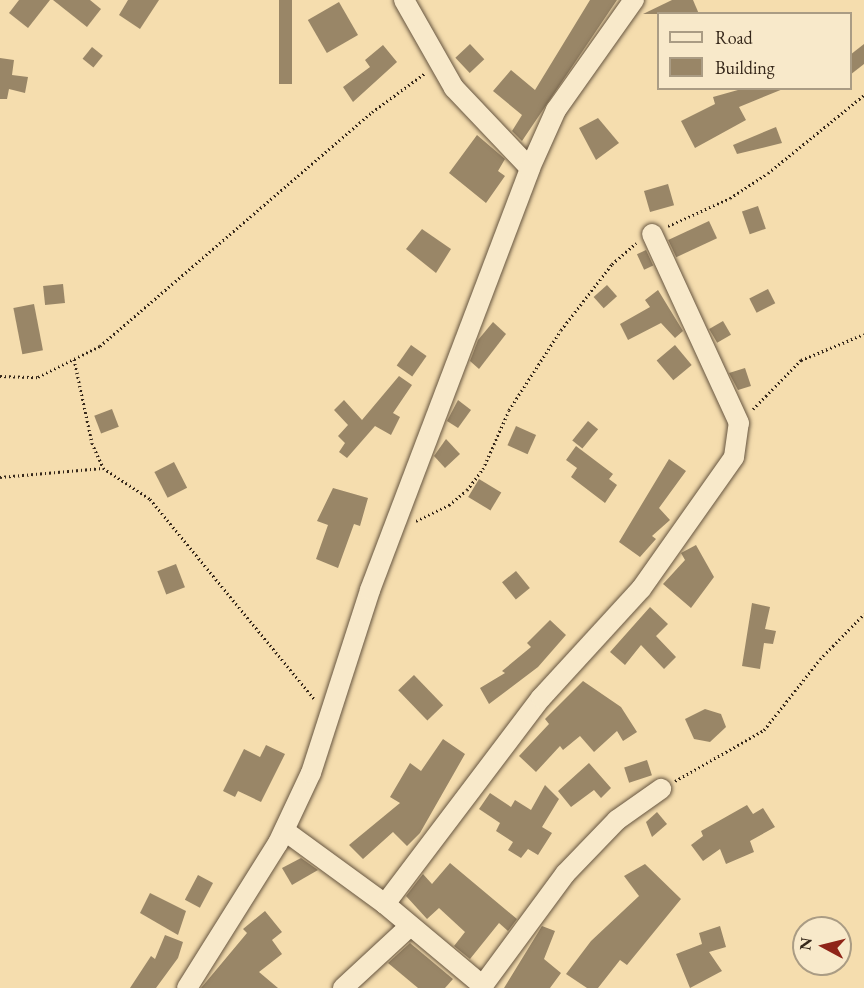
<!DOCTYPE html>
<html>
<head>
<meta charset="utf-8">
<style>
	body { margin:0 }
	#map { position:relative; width:864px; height:988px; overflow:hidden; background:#f5ddae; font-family:"EB Garamond",serif }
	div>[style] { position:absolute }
	.building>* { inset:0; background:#998667; transform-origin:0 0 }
	.path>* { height:3px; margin-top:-1.5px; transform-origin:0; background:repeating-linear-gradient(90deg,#36281b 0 1.5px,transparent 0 4.5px) }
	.roads { filter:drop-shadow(0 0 2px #665540) drop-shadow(0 0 2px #665540) }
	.street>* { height:20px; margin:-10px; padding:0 10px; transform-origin:10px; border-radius:10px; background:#f8e9ca }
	span { translate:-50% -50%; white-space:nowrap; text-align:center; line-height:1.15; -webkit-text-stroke:5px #f8e9ca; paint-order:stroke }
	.legend { position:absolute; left:657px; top:12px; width:195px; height:78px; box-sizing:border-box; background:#f8e9ca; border:2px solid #aa9c84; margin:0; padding:8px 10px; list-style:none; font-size:18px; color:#36281b }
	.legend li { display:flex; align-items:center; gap:12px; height:30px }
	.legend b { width:30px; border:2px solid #aa9c84 }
	.north { position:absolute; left:792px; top:916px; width:60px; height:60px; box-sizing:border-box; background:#f8e9ca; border:2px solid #aa9c84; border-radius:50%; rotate:277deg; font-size:16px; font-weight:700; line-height:24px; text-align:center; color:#36281b }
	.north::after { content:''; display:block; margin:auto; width:21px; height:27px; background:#8f2418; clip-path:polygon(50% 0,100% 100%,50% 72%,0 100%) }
</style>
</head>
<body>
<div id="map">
	<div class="building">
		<i style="clip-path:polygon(19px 0,50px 0,28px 28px,9px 13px)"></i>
		<i style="clip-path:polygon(53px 0,90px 0,101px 9px,87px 27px)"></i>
		<i style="clip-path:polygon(128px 0,159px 0,140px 29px,119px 15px)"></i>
		<i style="left:279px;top:0;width:13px;height:84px"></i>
		<i style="clip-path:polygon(590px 0,617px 0,522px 141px,512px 131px,522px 115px,493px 91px,511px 70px,535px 90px)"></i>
		<i style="clip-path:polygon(672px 0,693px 0,699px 14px,643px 14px)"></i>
		<i style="left:339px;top:2px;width:38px;height:36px;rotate:60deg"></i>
		<i style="left:470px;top:44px;width:21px;height:20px;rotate:47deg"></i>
		<i style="clip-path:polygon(864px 44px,864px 64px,850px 75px,850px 55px)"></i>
		<i style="clip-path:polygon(383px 45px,397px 62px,353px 102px,343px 87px,370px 67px,365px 60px)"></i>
		<i style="left:92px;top:47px;width:14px;height:15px;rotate:39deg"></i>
		<i style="clip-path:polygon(0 58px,14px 60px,12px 75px,28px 77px,25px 93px,9px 89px,7px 99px,0 99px)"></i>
		<i style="clip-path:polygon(745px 88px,783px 89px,739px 107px,746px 120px,695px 148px,681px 121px,715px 104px,713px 97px)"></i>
		<i style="clip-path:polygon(598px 118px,619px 143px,596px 160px,579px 128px)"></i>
		<i style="clip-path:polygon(776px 127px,782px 143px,737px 154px,733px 145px)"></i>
		<i style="clip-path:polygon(477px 135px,505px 159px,498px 171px,505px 176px,486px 203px,449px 173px)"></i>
		<i style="left:668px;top:184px;width:22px;height:25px;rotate:74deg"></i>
		<i style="left:758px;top:206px;width:24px;height:17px;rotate:71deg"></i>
		<i style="left:709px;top:221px;width:19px;height:45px;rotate:65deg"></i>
		<i style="clip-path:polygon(422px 229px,451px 249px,436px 273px,406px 249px)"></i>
		<i style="left:646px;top:250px;width:17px;height:10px;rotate:65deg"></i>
		<i style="left:63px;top:284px;width:19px;height:20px;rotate:84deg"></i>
		<i style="left:607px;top:285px;width:15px;height:18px;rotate:48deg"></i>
		<i style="left:768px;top:289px;width:16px;height:21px;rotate:63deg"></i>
		<i style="clip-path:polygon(658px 290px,683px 331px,675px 338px,661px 323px,628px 340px,620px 324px,650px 307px,645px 300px)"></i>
		<i style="left:34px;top:304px;width:47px;height:21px;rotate:79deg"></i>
		<i style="left:723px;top:321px;width:16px;height:16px;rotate:60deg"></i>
		<i style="clip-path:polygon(493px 322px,506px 334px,479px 369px,470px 361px,478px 340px)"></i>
		<i style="left:411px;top:345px;width:19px;height:25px;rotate:35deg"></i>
		<i style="left:675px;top:345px;width:26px;height:24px;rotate:50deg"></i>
		<i style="clip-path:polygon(745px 368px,751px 386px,738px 390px,729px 373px)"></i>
		<i style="clip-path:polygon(399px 376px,412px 385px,393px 413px,400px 417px,391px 435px,375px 426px,347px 458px,339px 452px,345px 443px,338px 436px,348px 425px,334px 410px,344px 400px,362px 420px)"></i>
		<i style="clip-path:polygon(458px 400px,471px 410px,458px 428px,447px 421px)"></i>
		<i style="left:112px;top:409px;width:19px;height:19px;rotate:69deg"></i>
		<i style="left:588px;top:421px;width:13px;height:25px;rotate:39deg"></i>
		<i style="left:516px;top:426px;width:22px;height:21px;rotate:24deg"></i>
		<i style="clip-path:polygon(446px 439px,460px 454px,445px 468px,434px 456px)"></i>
		<i style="clip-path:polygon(576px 446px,613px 474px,609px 479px,617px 485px,605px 503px,571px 477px,577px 468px,566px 460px)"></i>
		<i style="clip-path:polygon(669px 459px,686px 471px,659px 508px,670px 520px,652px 536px,656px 539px,640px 557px,619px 542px)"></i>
		<i style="left:174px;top:462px;width:29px;height:22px;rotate:63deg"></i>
		<i style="left:479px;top:479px;width:26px;height:21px;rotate:31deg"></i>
		<i style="clip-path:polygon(333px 488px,368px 498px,360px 526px,354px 524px,338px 568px,316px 559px,328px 525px,317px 521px)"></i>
		<i style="clip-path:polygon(696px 545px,714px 577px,691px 608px,663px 584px,685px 560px,681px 553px)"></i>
		<i style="left:176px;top:564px;width:25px;height:20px;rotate:69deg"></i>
		<i style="left:516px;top:571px;width:22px;height:18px;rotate:51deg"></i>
		<i style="clip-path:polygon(752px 603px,770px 607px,765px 629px,776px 631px,773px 644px,764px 643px,760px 669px,742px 666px)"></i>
		<i style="clip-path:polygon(650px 607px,668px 624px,656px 636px,676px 657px,664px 669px,641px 645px,625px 665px,610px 652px)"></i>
		<i style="clip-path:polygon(550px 620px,566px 635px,538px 667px,489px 704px,480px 688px,505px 673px,502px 671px,531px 647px,527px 643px)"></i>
		<i style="left:414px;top:675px;width:42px;height:22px;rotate:46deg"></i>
		<i style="clip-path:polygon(583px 681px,621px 707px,637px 732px,623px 741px,617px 731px,594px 752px,580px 736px,563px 750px,560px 746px,536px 772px,519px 756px,549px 724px,545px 719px)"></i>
		<i style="clip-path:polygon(705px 709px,721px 714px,726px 727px,710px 742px,694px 739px,685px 719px)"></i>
		<i style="clip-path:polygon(443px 739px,465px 754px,420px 833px,407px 846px,393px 832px,363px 859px,349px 845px,400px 803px,390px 797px,410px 763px,421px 771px)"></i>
		<i style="clip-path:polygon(266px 745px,285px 754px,261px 802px,238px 791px,235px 797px,223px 791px,244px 749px,260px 757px)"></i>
		<i style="left:647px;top:760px;width:16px;height:24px;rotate:72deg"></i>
		<i style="clip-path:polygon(589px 763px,611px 788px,601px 798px,594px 790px,571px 807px,558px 791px)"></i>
		<i style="clip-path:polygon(545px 785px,559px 799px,542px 827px,552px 833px,538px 855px,528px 849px,521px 858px,508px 850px,513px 842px,496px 831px,500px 823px,479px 809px,490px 793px,511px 807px,515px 800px,531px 810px)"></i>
		<i style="clip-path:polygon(747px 805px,753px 814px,763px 808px,775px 827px,750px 841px,754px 852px,726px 864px,720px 849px,703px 861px,691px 845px,703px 836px,701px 831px)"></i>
		<i style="clip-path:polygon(657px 812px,667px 824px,652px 837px,646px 822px)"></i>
		<i style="clip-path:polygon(301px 858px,318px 870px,292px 885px,282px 868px)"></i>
		<i style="clip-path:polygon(450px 863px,517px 919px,508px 931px,499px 923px,470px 959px,454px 946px,465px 932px,439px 908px,427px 919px,406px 896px,423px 874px,432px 884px)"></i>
		<i style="clip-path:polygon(645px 864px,681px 899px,627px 965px,620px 960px,598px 988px,587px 988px,566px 974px,591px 941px,639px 896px,624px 876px)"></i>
		<i style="left:198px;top:875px;width:17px;height:28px;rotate:28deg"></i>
		<i style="clip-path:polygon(150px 893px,186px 911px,178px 935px,140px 913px)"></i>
		<i style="clip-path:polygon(265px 911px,282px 932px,272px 940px,282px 954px,259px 972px,278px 988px,201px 988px,247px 933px,243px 929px)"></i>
		<i style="clip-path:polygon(542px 926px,555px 931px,544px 959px,561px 973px,550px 988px,504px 988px)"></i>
		<i style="clip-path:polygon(720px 926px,726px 947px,709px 952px,722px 971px,690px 988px,676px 954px,702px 944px,699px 933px)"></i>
		<i style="clip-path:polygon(165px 935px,183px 942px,178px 958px,156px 988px,130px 988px,151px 956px,155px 959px)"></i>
		<i style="clip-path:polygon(410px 943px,453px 979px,445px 988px,418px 988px,388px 963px)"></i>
	</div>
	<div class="path">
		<i style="left:668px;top:226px;width:68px;rotate:-24.3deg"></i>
		<i style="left:730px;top:198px;width:45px;rotate:-33.3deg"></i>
		<i style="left:768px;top:173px;width:124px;rotate:-39.1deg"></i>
		<i style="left:74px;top:359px;width:86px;rotate:77.9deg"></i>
		<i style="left:92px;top:443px;width:27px;rotate:66deg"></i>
		<i style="left:103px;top:468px;width:56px;rotate:33.4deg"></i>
		<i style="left:150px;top:499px;width:260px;rotate:50.6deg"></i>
		<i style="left:0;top:376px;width:38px;rotate:2deg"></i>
		<i style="left:38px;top:377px;width:69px;rotate:-26.6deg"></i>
		<i style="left:100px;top:346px;width:359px;rotate:-40.7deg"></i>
		<i style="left:372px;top:112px;width:66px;rotate:-36.3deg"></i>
		<i style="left:753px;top:409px;width:69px;rotate:-45.6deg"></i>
		<i style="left:801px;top:360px;width:68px;rotate:-22.4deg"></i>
		<i style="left:0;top:477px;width:103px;rotate:-5deg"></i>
		<i style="left:416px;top:521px;width:37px;rotate:-26deg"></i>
		<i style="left:449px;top:505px;width:23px;rotate:-40deg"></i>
		<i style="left:467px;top:490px;width:26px;rotate:-53deg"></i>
		<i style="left:483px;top:469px;width:64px;rotate:-66.2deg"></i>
		<i style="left:509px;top:410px;width:95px;rotate:-57deg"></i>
		<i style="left:561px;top:330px;width:83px;rotate:-52.3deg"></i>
		<i style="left:612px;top:264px;width:32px;rotate:-41deg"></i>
		<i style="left:675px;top:781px;width:103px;rotate:-29.8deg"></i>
		<i style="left:764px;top:730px;width:90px;rotate:-51.7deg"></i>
		<i style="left:820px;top:659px;width:63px;rotate:-45.6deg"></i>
	</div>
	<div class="roads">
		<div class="street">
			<i style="left:404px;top:0;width:101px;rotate:60.4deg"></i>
			<i style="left:454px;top:88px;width:110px;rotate:46.5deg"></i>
			<i style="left:285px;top:831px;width:124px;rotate:36.1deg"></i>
			<i style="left:385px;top:904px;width:126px;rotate:39.9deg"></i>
			<i style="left:385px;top:904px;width:258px;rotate:-52.9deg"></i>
			<i style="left:541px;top:698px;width:148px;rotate:-47.5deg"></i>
			<i style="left:641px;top:589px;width:161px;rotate:-54.8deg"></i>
			<i style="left:734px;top:457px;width:34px;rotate:-82deg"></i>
			<i style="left:739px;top:423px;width:208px;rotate:-114.7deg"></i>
			<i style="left:187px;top:988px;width:171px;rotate:-57.9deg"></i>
			<i style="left:278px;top:843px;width:77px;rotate:-64.8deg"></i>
			<i style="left:311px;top:773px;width:192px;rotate:-72.1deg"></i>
			<i style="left:370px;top:590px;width:451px;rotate:-69.2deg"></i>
			<i style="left:530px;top:168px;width:64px;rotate:-65.9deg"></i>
			<i style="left:556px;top:110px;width:135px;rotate:-54.7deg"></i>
			<i style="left:343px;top:988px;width:90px;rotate:-42.7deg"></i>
			<i style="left:481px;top:988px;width:142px;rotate:-53.6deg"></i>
			<i style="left:565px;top:874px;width:75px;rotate:-46.1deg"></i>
			<i style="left:617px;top:820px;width:54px;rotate:-35.2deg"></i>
		</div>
	</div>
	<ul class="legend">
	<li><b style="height:8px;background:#f8e9ca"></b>Road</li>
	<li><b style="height:16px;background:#998667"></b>Building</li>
	</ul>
	<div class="north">N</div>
</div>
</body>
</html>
